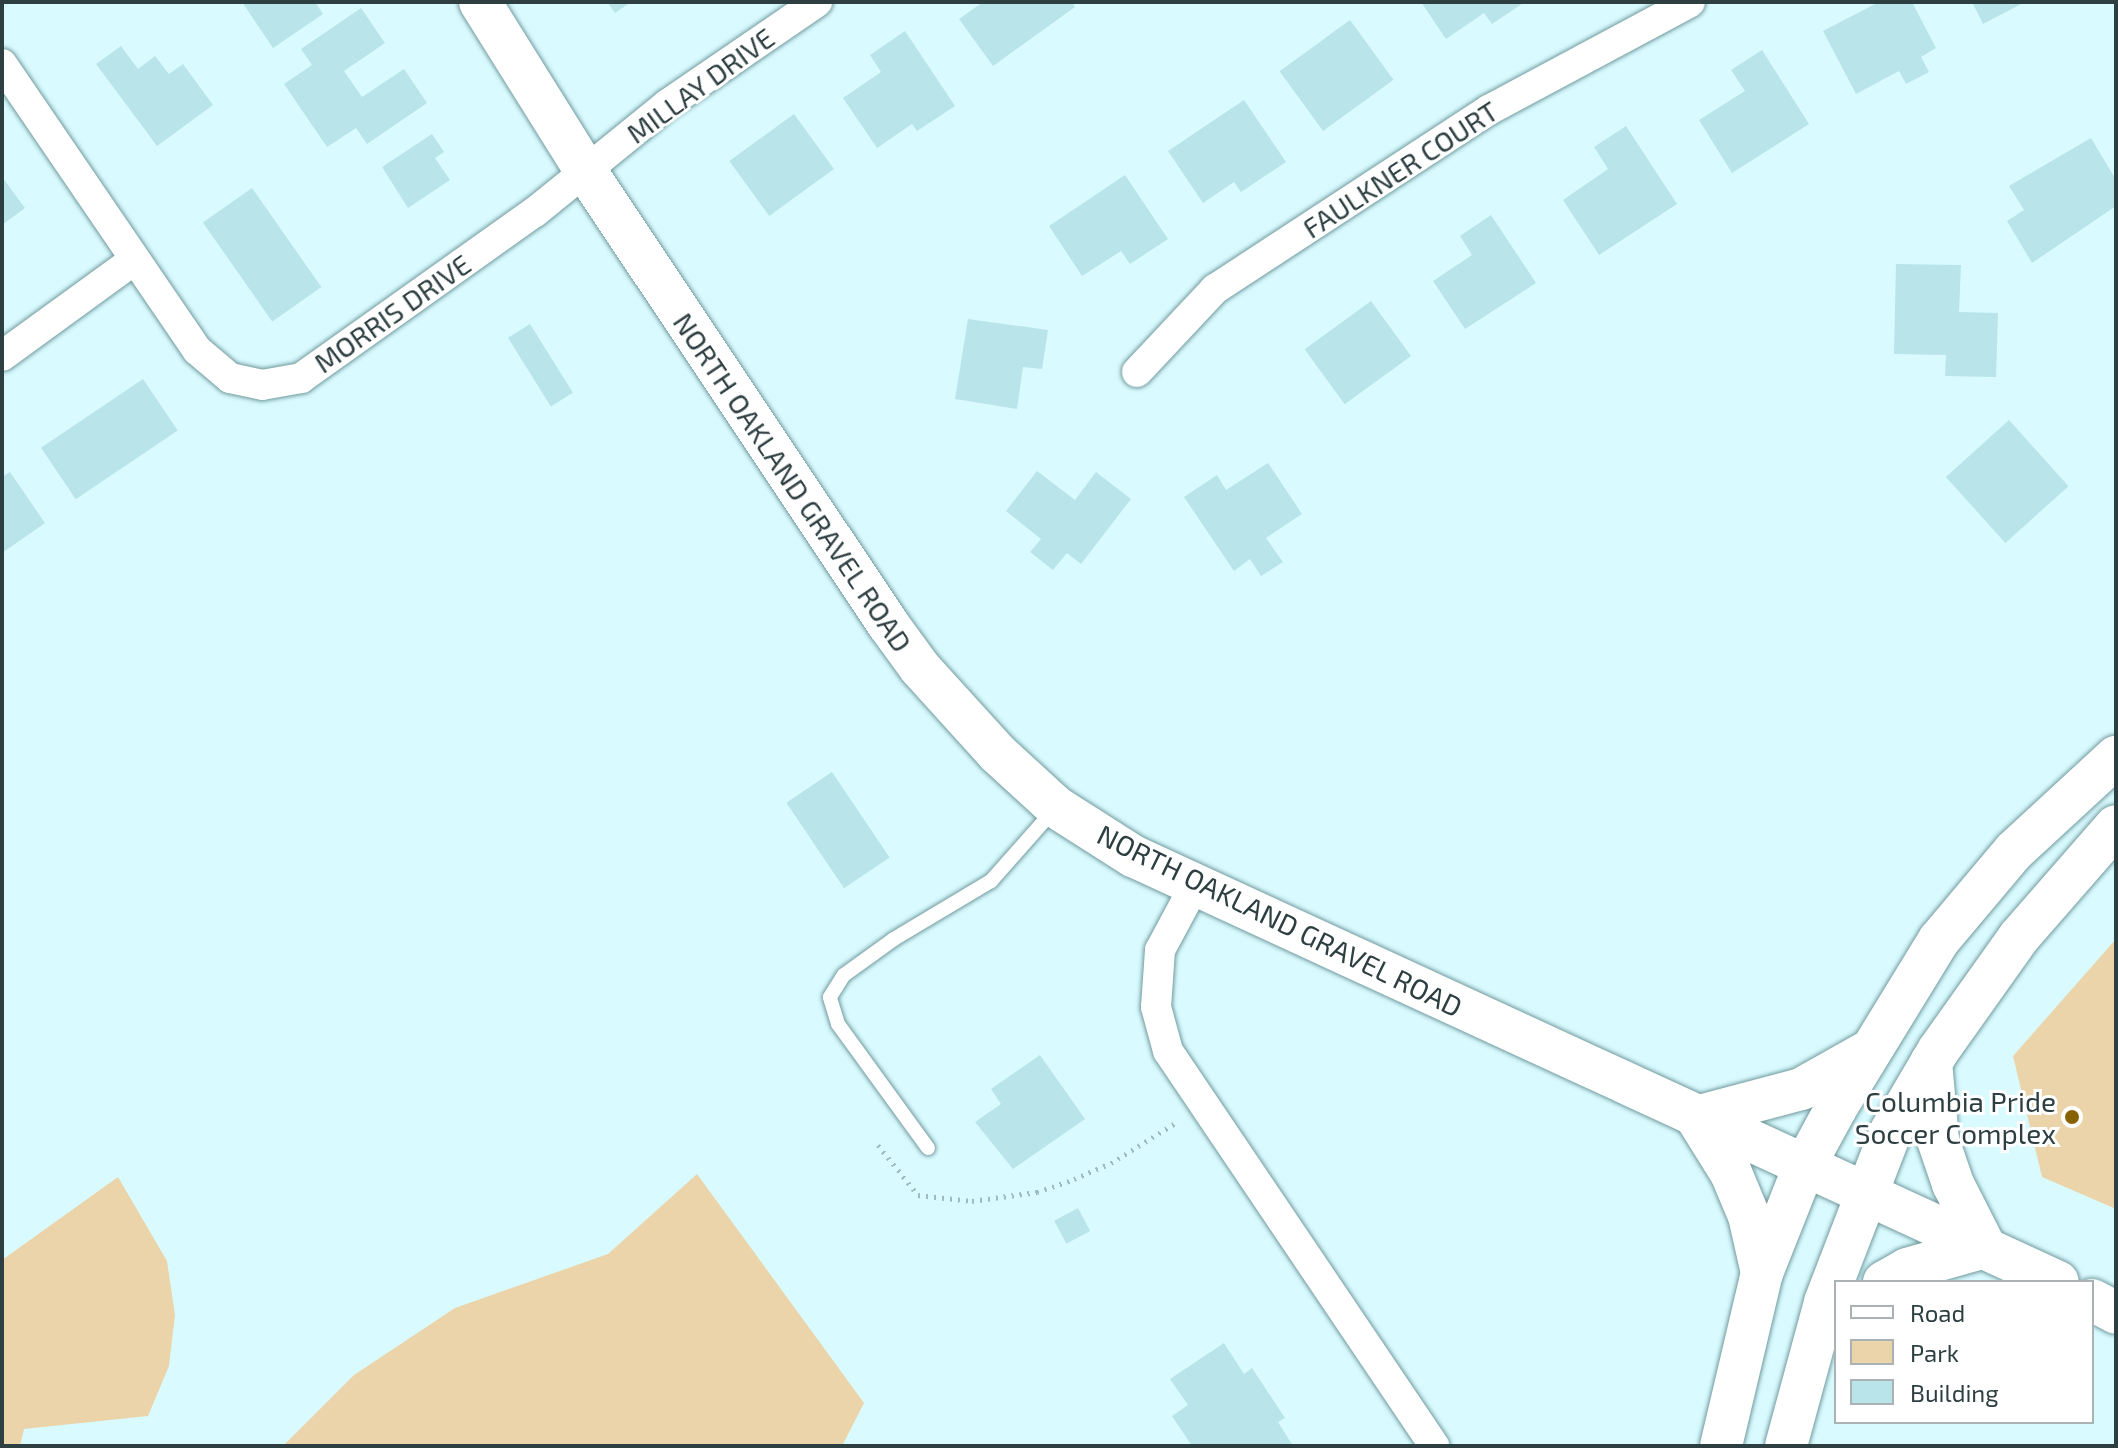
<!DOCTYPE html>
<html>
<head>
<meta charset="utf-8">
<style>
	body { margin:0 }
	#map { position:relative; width:2118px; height:1448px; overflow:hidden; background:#d9fbff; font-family:"Exo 2",sans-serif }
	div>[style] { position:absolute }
	.green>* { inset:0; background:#ebd4aa }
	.building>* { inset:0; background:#b9e4e9; transform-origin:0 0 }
	.path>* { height:5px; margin-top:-2.5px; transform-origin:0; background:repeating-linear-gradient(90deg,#9fbbbe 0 2px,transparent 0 8px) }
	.roads { filter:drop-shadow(0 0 2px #719a9e) drop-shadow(0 0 2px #719a9e) }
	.lane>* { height:14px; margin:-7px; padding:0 7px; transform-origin:7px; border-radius:7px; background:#fff }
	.street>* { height:30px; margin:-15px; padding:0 15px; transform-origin:15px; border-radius:15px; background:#fff }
	.secondary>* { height:42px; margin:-21px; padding:0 21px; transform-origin:21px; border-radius:21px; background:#fff }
	.dots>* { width:22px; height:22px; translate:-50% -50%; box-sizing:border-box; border:4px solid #fff; border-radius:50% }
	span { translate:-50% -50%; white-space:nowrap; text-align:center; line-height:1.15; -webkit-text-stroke:6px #fff; paint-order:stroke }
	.street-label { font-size:28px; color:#2e3f41 }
	.poi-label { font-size:28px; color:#2e3f41 }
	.right { translate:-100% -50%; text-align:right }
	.frame { position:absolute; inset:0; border:4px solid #2e3f41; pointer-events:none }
	.legend { position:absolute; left:1834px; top:1280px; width:260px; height:144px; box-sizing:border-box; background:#fff; border:2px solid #abb2b3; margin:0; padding:10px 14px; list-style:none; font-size:24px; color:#2e3f41 }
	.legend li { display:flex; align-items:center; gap:16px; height:40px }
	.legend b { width:40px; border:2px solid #abb2b3 }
</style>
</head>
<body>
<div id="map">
	<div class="green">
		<i style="clip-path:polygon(2116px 939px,2116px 1209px,2042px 1177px,2013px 1056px)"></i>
		<i style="clip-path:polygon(697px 1174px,864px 1403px,842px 1446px,283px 1446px,354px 1375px,455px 1308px,608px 1254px)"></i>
		<i style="clip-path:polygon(118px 1177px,167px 1261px,175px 1315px,169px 1366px,148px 1416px,24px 1429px,20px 1446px,2px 1446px,2px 1260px)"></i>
	</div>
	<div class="building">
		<i style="clip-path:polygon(242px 2px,315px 2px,323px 14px,273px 48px)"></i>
		<i style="clip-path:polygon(607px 2px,631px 2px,615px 13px)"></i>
		<i style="clip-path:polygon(983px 2px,1072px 2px,1075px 7px,993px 66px,959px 19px)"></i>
		<i style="clip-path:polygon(1421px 2px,1525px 2px,1492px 24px,1484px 13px,1446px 39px)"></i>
		<i style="clip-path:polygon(1879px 2px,1912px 2px,1936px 48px,1921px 57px,1929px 72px,1906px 84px,1899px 71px,1856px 94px,1823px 31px)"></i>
		<i style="clip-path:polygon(1972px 2px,2025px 2px,1983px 24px)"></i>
		<i style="clip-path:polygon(361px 8px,385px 43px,344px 71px,362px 97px,404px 69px,427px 103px,367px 144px,356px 128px,327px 147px,284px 84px,312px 65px,301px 49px)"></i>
		<i style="left:1350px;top:20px;width:74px;height:87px;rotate:54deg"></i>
		<i style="clip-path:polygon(905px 31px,955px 106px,917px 131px,912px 124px,877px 148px,843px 98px,881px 72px,870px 55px)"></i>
		<i style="clip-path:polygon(121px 46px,138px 69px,155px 56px,169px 74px,183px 64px,213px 105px,157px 146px,96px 64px)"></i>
		<i style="clip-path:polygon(1762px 50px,1809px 124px,1732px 173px,1699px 120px,1745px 91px,1731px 70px)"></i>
		<i style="clip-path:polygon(1244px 100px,1286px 162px,1241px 192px,1234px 182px,1203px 203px,1168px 151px)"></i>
		<i style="left:794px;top:114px;width:68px;height:80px;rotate:54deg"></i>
		<i style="clip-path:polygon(1626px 126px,1677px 204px,1599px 255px,1563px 200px,1608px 169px,1594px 147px)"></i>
		<i style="clip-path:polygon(432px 134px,444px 152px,435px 158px,450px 180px,408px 208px,382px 167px)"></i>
		<i style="clip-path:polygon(2091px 138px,2116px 180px,2116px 206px,2032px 263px,2007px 221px,2024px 210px,2009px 186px)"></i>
		<i style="clip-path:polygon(1125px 175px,1168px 239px,1130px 264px,1121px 251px,1082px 276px,1049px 226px)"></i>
		<i style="clip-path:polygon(2px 177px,25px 208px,2px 225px)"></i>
		<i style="left:252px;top:188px;width:121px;height:60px;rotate:55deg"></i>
		<i style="clip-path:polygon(1491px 215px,1536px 283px,1465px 329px,1433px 281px,1472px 255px,1460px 236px)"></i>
		<i style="clip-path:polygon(1896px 264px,1961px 265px,1959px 312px,1998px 313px,1996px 377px,1945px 376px,1946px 355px,1894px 354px)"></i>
		<i style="left:1371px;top:301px;width:68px;height:82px;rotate:54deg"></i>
		<i style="clip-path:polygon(968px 319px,1048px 330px,1042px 369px,1023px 367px,1017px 409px,955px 399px)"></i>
		<i style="left:530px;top:324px;width:81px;height:26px;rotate:58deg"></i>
		<i style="left:143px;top:379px;width:62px;height:123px;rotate:56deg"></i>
		<i style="left:2009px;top:420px;width:89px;height:85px;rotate:48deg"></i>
		<i style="clip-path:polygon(1268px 463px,1302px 514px,1266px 538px,1283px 562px,1261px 576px,1250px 559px,1234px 571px,1184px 497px,1217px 475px,1226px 490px)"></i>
		<i style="clip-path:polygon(1037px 471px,1075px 500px,1096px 472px,1131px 499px,1081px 564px,1067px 553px,1053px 570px,1030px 552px,1041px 539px,1006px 511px)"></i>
		<i style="clip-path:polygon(10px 472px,45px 523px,2px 553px,2px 477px)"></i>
		<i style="left:832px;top:772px;width:103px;height:55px;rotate:56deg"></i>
		<i style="clip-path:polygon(1040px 1055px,1085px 1119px,1013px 1169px,975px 1122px,1001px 1104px,991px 1089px)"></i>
		<i style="left:1078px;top:1208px;width:26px;height:27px;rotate:62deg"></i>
		<i style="clip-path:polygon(1224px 1343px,1244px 1374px,1252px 1368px,1285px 1418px,1278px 1422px,1293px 1446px,1192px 1446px,1172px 1416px,1188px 1405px,1170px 1379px)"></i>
	</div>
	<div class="path">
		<i style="left:878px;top:1145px;width:64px;rotate:51.3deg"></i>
		<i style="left:918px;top:1195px;width:54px;rotate:6.3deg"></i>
		<i style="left:972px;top:1201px;width:66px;rotate:-7.9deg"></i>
		<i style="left:1037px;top:1192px;width:39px;rotate:-19deg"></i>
		<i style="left:1074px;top:1179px;width:40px;rotate:-23.4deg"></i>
		<i style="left:1111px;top:1163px;width:78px;rotate:-31.8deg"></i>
	</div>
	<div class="roads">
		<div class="lane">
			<i style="left:928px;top:1148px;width:153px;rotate:-126deg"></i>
			<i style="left:838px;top:1024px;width:28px;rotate:-107deg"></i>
			<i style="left:830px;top:997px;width:26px;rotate:-58deg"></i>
			<i style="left:844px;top:975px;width:62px;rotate:-35.8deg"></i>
			<i style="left:894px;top:939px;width:113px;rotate:-30.9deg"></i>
			<i style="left:991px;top:881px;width:94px;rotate:-48.5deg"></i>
		</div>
		<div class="street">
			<i style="left:2px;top:64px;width:346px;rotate:55.7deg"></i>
			<i style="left:197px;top:350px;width:43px;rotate:40.3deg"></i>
			<i style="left:230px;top:378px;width:33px;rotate:12deg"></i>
			<i style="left:262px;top:385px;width:40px;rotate:-10deg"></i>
			<i style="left:301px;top:378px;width:287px;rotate:-35.4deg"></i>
			<i style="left:535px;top:212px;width:171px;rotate:-39.1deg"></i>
			<i style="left:668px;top:104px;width:181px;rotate:-34.4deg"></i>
			<i style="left:2px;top:356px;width:163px;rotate:-36deg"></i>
			<i style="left:1137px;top:372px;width:114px;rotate:-46.8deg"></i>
			<i style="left:1215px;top:289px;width:327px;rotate:-33.2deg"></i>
			<i style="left:1489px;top:110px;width:228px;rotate:-28.2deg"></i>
			<i style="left:1196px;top:883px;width:76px;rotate:118.2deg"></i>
			<i style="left:1160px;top:950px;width:57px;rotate:94deg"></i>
			<i style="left:1156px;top:1007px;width:46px;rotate:74.7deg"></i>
			<i style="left:1168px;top:1051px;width:476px;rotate:56deg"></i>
		</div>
		<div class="secondary">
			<i style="left:480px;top:2px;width:198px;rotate:58deg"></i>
			<i style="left:585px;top:170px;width:546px;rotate:56.28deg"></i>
			<i style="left:888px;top:624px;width:54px;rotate:54deg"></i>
			<i style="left:920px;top:668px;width:115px;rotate:47.8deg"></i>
			<i style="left:997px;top:753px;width:80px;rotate:42.5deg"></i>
			<i style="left:1056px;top:807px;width:91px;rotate:32.5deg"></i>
			<i style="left:1133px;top:856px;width:1018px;rotate:24.73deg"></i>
			<i style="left:1762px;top:1273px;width:58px;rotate:-102.8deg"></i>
			<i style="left:1749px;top:1216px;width:47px;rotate:-112.7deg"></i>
			<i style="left:1731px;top:1173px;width:66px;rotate:-122deg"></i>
			<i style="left:1696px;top:1117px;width:109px;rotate:-14.9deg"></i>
			<i style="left:1801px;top:1089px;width:78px;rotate:-29.2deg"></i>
			<i style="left:1884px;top:1282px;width:26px;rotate:-29deg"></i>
			<i style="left:1907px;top:1269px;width:81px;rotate:-15.8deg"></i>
			<i style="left:1985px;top:1247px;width:71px;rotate:-116.9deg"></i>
			<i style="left:1953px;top:1184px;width:46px;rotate:-108.8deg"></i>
			<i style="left:1938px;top:1140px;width:78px;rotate:-95.1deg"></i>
			<i style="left:2092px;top:1300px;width:27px;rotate:28deg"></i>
			<i style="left:1721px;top:1446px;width:178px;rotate:-76.7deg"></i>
			<i style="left:1762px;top:1273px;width:114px;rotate:-68.4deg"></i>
			<i style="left:1804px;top:1167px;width:67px;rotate:-61.5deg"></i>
			<i style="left:1836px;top:1108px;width:197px;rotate:-58.5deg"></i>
			<i style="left:1939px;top:940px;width:116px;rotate:-49.9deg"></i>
			<i style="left:2014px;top:851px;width:139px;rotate:-42.7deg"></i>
			<i style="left:1786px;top:1446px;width:149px;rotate:-74.8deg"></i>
			<i style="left:1825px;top:1302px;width:183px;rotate:-68.9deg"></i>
			<i style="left:1891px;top:1131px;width:93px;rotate:-59.6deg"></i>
			<i style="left:1938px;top:1051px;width:140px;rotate:-54.6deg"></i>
			<i style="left:2019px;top:937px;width:147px;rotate:-48.9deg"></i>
		</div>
	</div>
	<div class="dots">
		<i style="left:2072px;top:1117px;background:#876200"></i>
	</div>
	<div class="street-label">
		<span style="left:700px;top:85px;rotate:-36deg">MILLAY DRIVE</span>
		<span style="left:1400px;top:169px;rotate:-33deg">FAULKNER COURT</span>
		<span style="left:392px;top:313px;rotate:-35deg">MORRIS DRIVE</span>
		<span style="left:793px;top:482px;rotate:56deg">NORTH OAKLAND GRAVEL ROAD</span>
		<span style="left:1280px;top:920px;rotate:26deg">NORTH OAKLAND GRAVEL ROAD</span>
	</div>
	<div class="poi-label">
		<span class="right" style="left:2056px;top:1117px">Columbia Pride<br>Soccer Complex</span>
	</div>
	<div class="frame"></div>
	<ul class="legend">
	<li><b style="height:10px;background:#fff"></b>Road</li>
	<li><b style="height:22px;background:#ebd4aa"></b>Park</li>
	<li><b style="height:22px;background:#b9e4e9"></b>Building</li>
	</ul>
</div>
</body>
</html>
